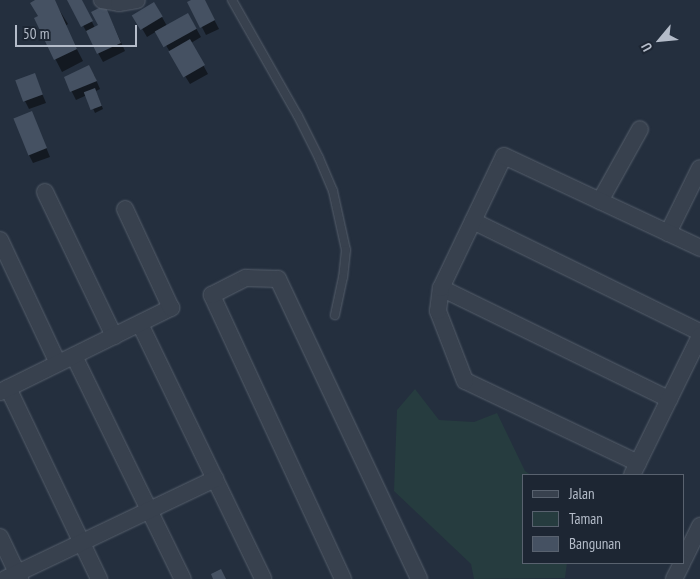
<!DOCTYPE html>
<html>
<head>
<meta charset="utf-8">
<style>
	body { margin:0 }
	#map { position:relative; width:700px; height:579px; overflow:hidden; background:#242f3e; font-family:"PT Sans Narrow",sans-serif }
	div>[style] { position:absolute }
	.green>* { inset:0; background:#263c3f }
	.shadow>* { inset:0; background:#0007 }
	.building>* { inset:0; background:#455162; transform-origin:0 0 }
	.roads { filter:drop-shadow(0 0 1px #565f6c) drop-shadow(0 0 1px #565f6c) }
	.lane>* { height:8px; margin:-4px; padding:0 4px; transform-origin:4px; border-radius:4px; background:#38414e }
	.street>* { height:16px; margin:-8px; padding:0 8px; transform-origin:8px; border-radius:8px; background:#38414e }
	span { translate:-50% -50%; white-space:nowrap; text-align:center; line-height:1.15; -webkit-text-stroke:4px #1d2633; paint-order:stroke }
	.legend { position:absolute; left:522px; top:474px; width:162px; height:90px; box-sizing:border-box; background:#1d2633; border:1px solid #59626f; margin:0; padding:6px 9px; list-style:none; font-size:15px; color:#b4bcc9 }
	.legend li { display:flex; align-items:center; gap:10px; height:25px }
	.legend b { width:25px; border:1px solid #59626f }
	.north { position:absolute; left:635px; top:15px; width:50px; height:50px; -webkit-text-stroke:4px #1d2633; paint-order:stroke; rotate:242deg; font-size:14px; font-weight:700; line-height:20px; text-align:center; color:#b4bcc9 }
	.north::after { content:''; display:block; margin:auto; width:18px; height:22px; background:#b4bcc9; clip-path:polygon(50% 0,100% 100%,50% 72%,0 100%) }
	.scale { position:absolute; left:15px; top:25px; width:122px; height:22px; box-sizing:border-box; border:2px solid #b4bcc9; border-top:0; padding-left:6px; font-size:15px; line-height:18px; white-space:nowrap; color:#b4bcc9; -webkit-text-stroke:4px #1d2633; paint-order:stroke }
</style>
</head>
<body>
<div id="map">
	<div class="green">
		<i style="clip-path:polygon(415px 389px,439px 420px,474px 422px,497px 413px,525px 471px,531px 475px,524px 475px,524px 563px,567px 563px,565px 578px,474px 579px,471px 564px,394px 491px,397px 410px)"></i>
	</div>
	<div class="shadow">
		<i style="clip-path:polygon(37px 0,53px 0,68px 24px,65px 26px,83px 61px,62px 72px,35px 19px,40px 17px)"></i>
		<i style="clip-path:polygon(69px 0,81px 0,95px 28px,99px 26px,105px 7px,125px 51px,103px 62px)"></i>
		<i style="clip-path:polygon(194px 0,204px 0,219px 29px,206px 35px,189px 2px)"></i>
		<i style="clip-path:polygon(154px 3px,167px 26px,188px 14px,201px 37px,191px 43px,208px 74px,190px 84px,157px 31px,147px 37px,134px 15px)"></i>
		<i style="clip-path:polygon(34px 74px,46px 103px,29px 109px,25px 101px)"></i>
		<i style="clip-path:polygon(94px 75px,100px 89px,96px 91px,103px 109px,95px 113px,87px 95px,76px 100px,65px 78px)"></i>
		<i style="clip-path:polygon(32px 113px,50px 157px,33px 163px,29px 155px)"></i>
	</div>
	<div class="building">
		<i style="clip-path:polygon(35px 0,55px 0,77px 49px,54px 60px,34px 18px,38px 16px,30px 3px)"></i>
		<i style="clip-path:polygon(67px 0,82px 0,93px 21px,81px 27px)"></i>
		<i style="clip-path:polygon(191px 0,205px 0,215px 20px,200px 28px,187px 2px)"></i>
		<i style="left:154px;top:2px;width:17px;height:26px;rotate:59deg"></i>
		<i style="clip-path:polygon(105px 5px,121px 43px,97px 54px,86px 31px,98px 25px,91px 12px)"></i>
		<i style="left:188px;top:13px;width:18px;height:38px;rotate:61deg"></i>
		<i style="left:190px;top:39px;width:30px;height:25px;rotate:60deg"></i>
		<i style="clip-path:polygon(89px 65px,97px 81px,70px 92px,64px 77px)"></i>
		<i style="left:35px;top:73px;width:23px;height:21px;rotate:70deg"></i>
		<i style="left:95px;top:88px;width:19px;height:12px;rotate:69deg"></i>
		<i style="left:32px;top:111px;width:40px;height:20px;rotate:68deg"></i>
		<i style="clip-path:polygon(221px 569px,226px 579px,213px 579px,211px 574px)"></i>
	</div>
	<div class="roads">
		<div class="lane">
			<i style="left:232px;top:0;width:133px;rotate:60.4deg"></i>
			<i style="left:298px;top:116px;width:47px;rotate:63.4deg"></i>
			<i style="left:319px;top:158px;width:36px;rotate:67deg"></i>
			<i style="left:333px;top:191px;width:60px;rotate:77.6deg"></i>
			<i style="left:346px;top:250px;width:27px;rotate:96deg"></i>
			<i style="left:343px;top:277px;width:39px;rotate:102deg"></i>
		</div>
		<div class="street">
			<i style="left:102px;top:0;width:17px;rotate:10deg"></i>
			<i style="left:119px;top:3px;width:18px;rotate:-9deg"></i>
			<i style="left:45px;top:192px;width:160px;rotate:64.4deg"></i>
			<i style="left:600px;top:201px;width:82px;rotate:-60.9deg"></i>
			<i style="left:473px;top:221px;width:253px;rotate:26.1deg"></i>
			<i style="left:668px;top:233px;width:72px;rotate:-63.8deg"></i>
			<i style="left:0;top:240px;width:136px;rotate:64.8deg"></i>
			<i style="left:441px;top:288px;width:254px;rotate:26deg"></i>
			<i style="left:140px;top:324px;width:283px;rotate:64.2deg"></i>
			<i style="left:74px;top:356px;width:248px;rotate:64deg"></i>
			<i style="left:8px;top:388px;width:212px;rotate:64.5deg"></i>
			<i style="left:0;top:392px;width:191px;rotate:-26.2deg"></i>
			<i style="left:171px;top:308px;width:109px;rotate:-114.9deg"></i>
			<i style="left:638px;top:463px;width:191px;rotate:-154.6deg"></i>
			<i style="left:465px;top:381px;width:75px;rotate:-111.1deg"></i>
			<i style="left:438px;top:311px;width:23px;rotate:-83deg"></i>
			<i style="left:441px;top:288px;width:146px;rotate:-64.5deg"></i>
			<i style="left:504px;top:156px;width:217px;rotate:25.1deg"></i>
			<i style="left:632px;top:475px;width:155px;rotate:-63.9deg"></i>
			<i style="left:0;top:537px;width:47px;rotate:64.5deg"></i>
			<i style="left:684px;top:559px;width:37px;rotate:-64deg"></i>
			<i style="left:5px;top:579px;width:233px;rotate:-25.5deg"></i>
			<i style="left:343px;top:579px;width:313px;rotate:-114.8deg"></i>
			<i style="left:212px;top:295px;width:38px;rotate:-27deg"></i>
			<i style="left:246px;top:278px;width:32px;rotate:2deg"></i>
			<i style="left:278px;top:279px;width:331px;rotate:64.8deg"></i>
			<i style="left:674px;top:579px;width:18px;rotate:-63deg"></i>
		</div>
	</div>
	<ul class="legend">
	<li><b style="height:6px;background:#38414e"></b>Jalan</li>
	<li><b style="height:14px;background:#263c3f"></b>Taman</li>
	<li><b style="height:14px;background:#455162"></b>Bangunan</li>
	</ul>
	<div class="north">U</div>
	<div class="scale">50 m</div>
</div>
</body>
</html>
